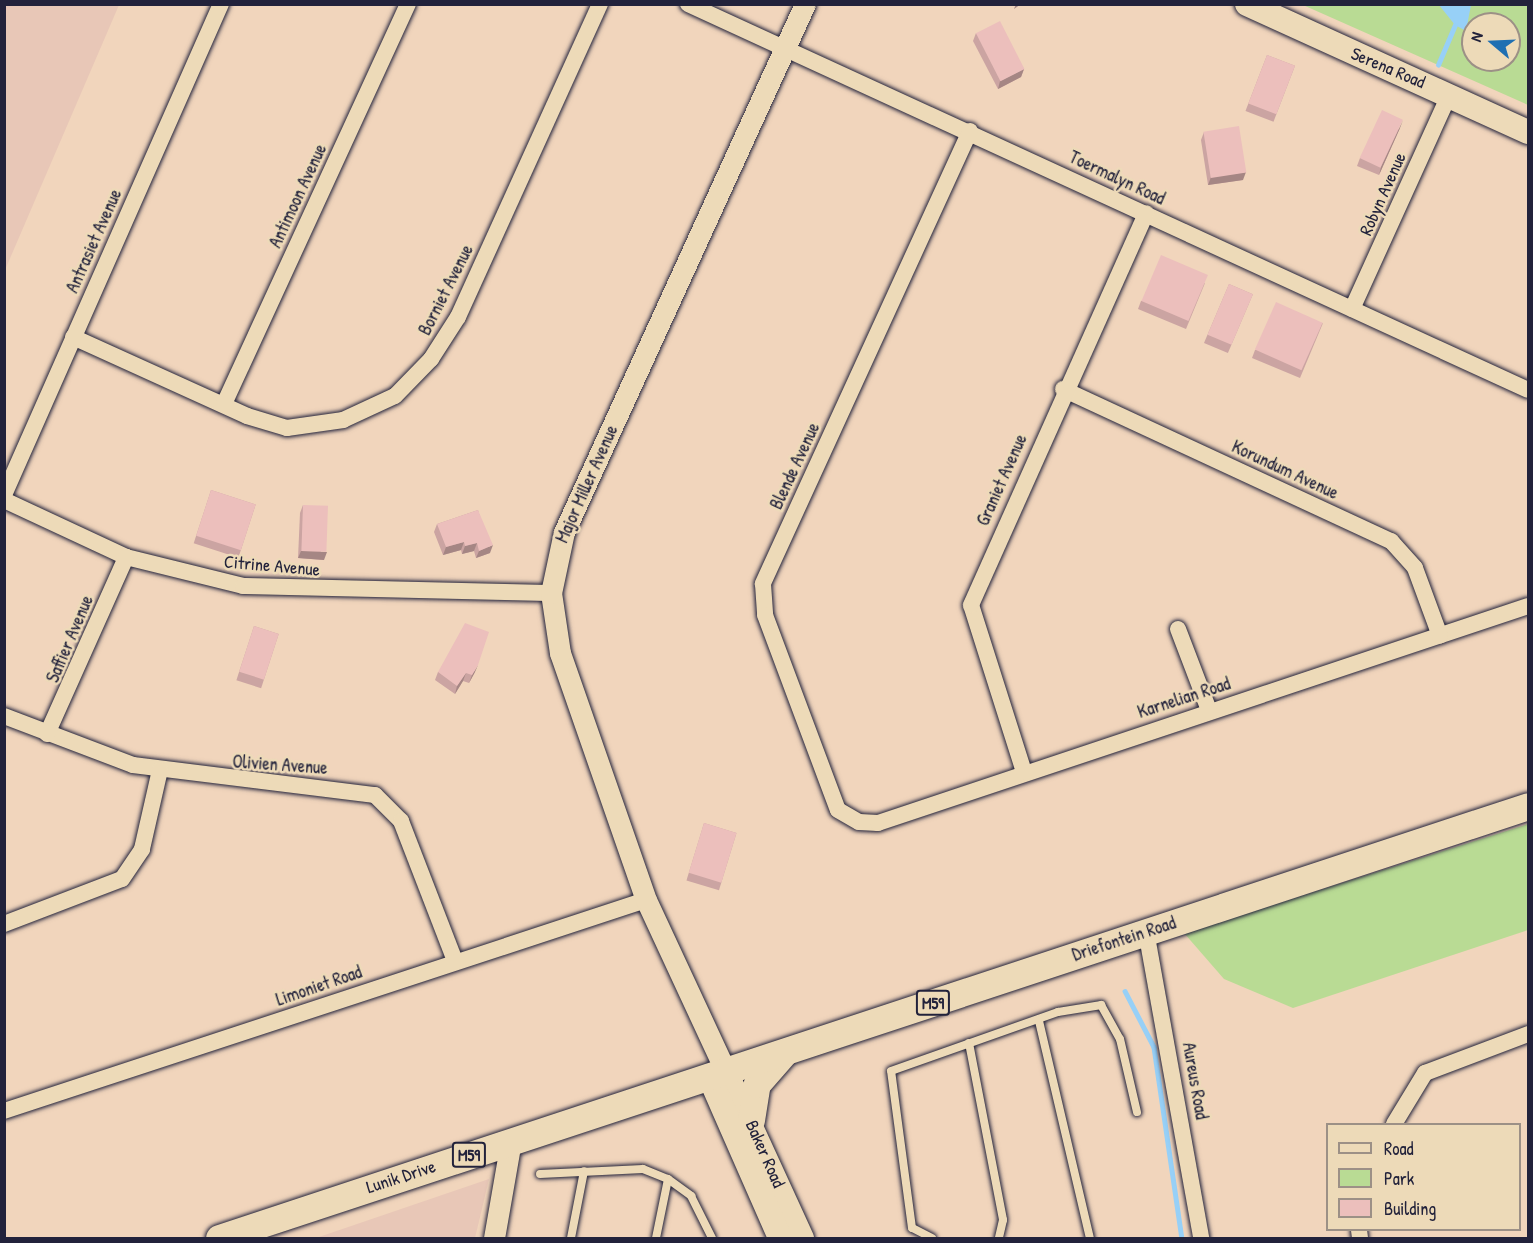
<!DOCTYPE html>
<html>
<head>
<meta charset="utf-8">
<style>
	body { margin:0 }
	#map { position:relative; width:1533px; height:1243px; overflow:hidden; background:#f1d5bc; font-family:"Patrick Hand",sans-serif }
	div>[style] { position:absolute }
	.built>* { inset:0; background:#e8c7b7 }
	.green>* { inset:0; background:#b9db94 }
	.water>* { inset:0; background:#97d0f7 }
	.stream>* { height:4.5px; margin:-2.25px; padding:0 2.25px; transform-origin:2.25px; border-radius:2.25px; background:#97d0f7 }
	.roads { filter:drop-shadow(0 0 2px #22223b) drop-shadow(0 0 2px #22223b) }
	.service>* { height:8px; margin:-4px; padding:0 4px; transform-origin:4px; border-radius:4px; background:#eddab8 }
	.minor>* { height:16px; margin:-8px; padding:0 8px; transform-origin:8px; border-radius:8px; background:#eddab8 }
	.tertiary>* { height:21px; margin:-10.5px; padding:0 10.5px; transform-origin:10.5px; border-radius:10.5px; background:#eddab8 }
	.secondary>* { height:24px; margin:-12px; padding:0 12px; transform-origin:12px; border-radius:12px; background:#eddab8 }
	.primary>* { height:27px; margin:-13.5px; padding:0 13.5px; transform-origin:13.5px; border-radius:13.5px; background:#eddab8 }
	.wall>* { inset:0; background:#cba4a2; transform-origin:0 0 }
	.shaded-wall>* { inset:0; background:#a58684 }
	.building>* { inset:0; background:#ecbfbc; transform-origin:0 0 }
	span { translate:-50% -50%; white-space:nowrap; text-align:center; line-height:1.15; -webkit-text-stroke:5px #eddab8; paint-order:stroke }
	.shield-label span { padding:2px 4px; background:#eddab8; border:2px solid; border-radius:4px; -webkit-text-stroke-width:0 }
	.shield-label { font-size:16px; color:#22223b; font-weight:700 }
	.street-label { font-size:18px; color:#22223b }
	.frame { position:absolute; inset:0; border:6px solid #22223b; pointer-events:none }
	.legend { position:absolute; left:1326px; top:1123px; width:195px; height:108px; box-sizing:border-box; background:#eddab8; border:2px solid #9c9086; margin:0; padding:8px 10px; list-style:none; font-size:18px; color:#22223b }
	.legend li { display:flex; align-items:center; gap:12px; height:30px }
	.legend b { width:30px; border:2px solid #9c9086 }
	.north { position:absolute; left:1461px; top:12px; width:60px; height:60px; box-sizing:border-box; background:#eddab8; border:2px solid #9c9086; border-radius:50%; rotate:289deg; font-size:16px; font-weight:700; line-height:24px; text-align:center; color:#22223b }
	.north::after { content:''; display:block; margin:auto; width:21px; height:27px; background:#1f6fb2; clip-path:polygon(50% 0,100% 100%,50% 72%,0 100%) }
</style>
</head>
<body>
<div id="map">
	<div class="built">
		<i style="clip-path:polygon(5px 4px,119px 5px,5px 270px,4px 5px)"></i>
		<i style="clip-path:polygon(489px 1179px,475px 1238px,316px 1238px)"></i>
	</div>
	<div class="green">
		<i style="clip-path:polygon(evenodd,1303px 5px,1528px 5px,1528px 105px,1303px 5px,1473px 24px,1509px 24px,1509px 60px,1473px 60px,1473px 24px)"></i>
		<i style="clip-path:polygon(1528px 824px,1528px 930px,1293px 1008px,1224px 979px,1184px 933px)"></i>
	</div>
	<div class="water">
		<i style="clip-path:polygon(1439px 5px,1471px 5px,1466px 31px,1455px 25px)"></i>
	</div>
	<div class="stream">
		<i style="left:1438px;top:65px;width:43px;rotate:-67deg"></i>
		<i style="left:1125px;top:991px;width:63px;rotate:62.6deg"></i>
		<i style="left:1154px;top:1047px;width:193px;rotate:81.7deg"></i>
	</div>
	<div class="roads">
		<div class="service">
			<i style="left:1039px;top:1021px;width:223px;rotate:76.8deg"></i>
			<i style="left:969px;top:1043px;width:180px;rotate:79.1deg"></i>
			<i style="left:1003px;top:1220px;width:18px;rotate:103deg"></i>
			<i style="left:540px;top:1174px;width:103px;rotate:-2.8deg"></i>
			<i style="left:643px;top:1169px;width:27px;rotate:22deg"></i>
			<i style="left:571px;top:1238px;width:68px;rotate:-79deg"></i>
			<i style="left:656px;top:1238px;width:60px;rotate:-78.5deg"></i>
			<i style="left:668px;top:1179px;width:29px;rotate:36deg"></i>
			<i style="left:691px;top:1196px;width:47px;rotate:63.4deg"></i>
			<i style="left:932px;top:1238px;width:22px;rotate:-153deg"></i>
			<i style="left:912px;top:1228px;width:158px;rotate:-97.6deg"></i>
			<i style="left:891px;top:1071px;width:177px;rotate:-19.5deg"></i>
			<i style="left:1058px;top:1012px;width:44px;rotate:-9.2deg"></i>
			<i style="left:1101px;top:1005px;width:39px;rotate:61deg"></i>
			<i style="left:1120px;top:1039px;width:75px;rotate:76.9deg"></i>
		</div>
		<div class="minor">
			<i style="left:688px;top:4px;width:924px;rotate:24.68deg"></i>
			<i style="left:970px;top:131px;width:498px;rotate:114.6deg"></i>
			<i style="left:763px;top:584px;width:31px;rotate:86deg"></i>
			<i style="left:765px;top:615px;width:208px;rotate:69.5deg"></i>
			<i style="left:838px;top:810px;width:24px;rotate:30deg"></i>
			<i style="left:859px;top:822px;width:19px;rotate:3deg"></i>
			<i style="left:878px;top:823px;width:685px;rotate:-18.46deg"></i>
			<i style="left:1352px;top:309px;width:235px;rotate:-65.6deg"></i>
			<i style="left:73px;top:337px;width:191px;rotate:24.4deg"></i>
			<i style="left:247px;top:416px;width:42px;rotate:16.7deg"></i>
			<i style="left:287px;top:428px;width:57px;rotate:-8.1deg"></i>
			<i style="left:343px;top:420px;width:57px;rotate:-24.8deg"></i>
			<i style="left:395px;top:396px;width:52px;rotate:-45.8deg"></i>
			<i style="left:431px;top:359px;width:50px;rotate:-57.3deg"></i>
			<i style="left:458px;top:317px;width:344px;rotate:-65.6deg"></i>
			<i style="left:1063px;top:389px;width:362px;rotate:24.9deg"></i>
			<i style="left:1391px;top:541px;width:36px;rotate:48deg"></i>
			<i style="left:1415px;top:568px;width:72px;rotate:69.8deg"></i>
			<i style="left:224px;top:404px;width:440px;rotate:-65.3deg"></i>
			<i style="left:4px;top:495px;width:537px;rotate:-66.16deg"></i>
			<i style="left:4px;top:500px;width:135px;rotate:25deg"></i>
			<i style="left:126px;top:557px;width:121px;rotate:13.9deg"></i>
			<i style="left:243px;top:586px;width:308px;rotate:1.3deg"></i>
			<i style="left:1178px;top:629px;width:87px;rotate:69.1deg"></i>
			<i style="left:4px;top:716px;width:138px;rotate:20.8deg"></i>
			<i style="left:133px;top:765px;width:244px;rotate:7.1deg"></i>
			<i style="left:375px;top:795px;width:37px;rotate:45deg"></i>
			<i style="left:401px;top:821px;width:150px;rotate:68.9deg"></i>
			<i style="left:47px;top:734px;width:194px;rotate:-65.9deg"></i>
			<i style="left:1024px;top:772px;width:175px;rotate:-107.6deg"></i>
			<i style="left:971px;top:605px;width:429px;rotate:-65.9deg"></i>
			<i style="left:4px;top:924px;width:126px;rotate:-20.9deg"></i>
			<i style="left:122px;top:879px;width:36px;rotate:-56deg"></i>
			<i style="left:142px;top:849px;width:81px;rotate:-77.2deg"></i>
			<i style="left:1146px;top:931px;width:312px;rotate:79.8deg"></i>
			<i style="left:4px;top:1111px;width:676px;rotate:-18.19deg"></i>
			<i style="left:1394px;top:1124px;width:60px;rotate:-58.7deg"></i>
			<i style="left:1425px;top:1073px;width:110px;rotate:-20.7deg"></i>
			<i style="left:1359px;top:1230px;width:8px;rotate:83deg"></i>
		</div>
		<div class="tertiary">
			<i style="left:725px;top:1070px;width:187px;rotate:-114.9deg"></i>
			<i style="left:646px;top:900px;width:262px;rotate:-109.2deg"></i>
			<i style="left:560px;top:653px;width:61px;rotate:-98.5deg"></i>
			<i style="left:551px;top:593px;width:62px;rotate:-78deg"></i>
			<i style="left:564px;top:532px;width:580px;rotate:-65.47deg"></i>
			<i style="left:494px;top:1238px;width:98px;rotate:-80.1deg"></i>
		</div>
		<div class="secondary">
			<i style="left:1247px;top:4px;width:309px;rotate:24.5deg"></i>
			<i style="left:725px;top:1070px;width:185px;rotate:65.4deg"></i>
			<i style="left:709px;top:1076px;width:177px;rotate:66.3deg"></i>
		</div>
		<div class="primary">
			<i style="left:751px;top:1120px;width:36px;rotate:-81deg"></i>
			<i style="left:757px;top:1084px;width:40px;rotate:-49deg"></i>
			<i style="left:219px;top:1238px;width:1378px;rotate:-18.26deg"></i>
		</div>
	</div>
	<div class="wall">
		<i style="clip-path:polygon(976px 33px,1024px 69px,1021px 77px,998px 89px,973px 41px)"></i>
		<i style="left:1267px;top:55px;width:30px;height:60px;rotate:21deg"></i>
		<i style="clip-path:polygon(1400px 128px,1379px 175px,1357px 166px,1360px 158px)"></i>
		<i style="clip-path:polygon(1204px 132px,1243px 180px,1208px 185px,1201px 140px)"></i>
		<i style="clip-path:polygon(1205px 283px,1186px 329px,1138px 309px,1141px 301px)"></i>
		<i style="left:1229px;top:284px;width:26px;height:64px;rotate:23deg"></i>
		<i style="clip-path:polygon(1323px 323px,1300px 378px,1252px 358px,1255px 350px)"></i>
		<i style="left:211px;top:490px;width:47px;height:56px;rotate:18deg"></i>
		<i style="clip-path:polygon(303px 505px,324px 560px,298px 558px,300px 513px)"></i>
		<i style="clip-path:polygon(478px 510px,490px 553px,476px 558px,474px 551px,462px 554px,461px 550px,443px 555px,434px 532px,437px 524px)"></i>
		<i style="left:254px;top:626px;width:26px;height:57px;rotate:18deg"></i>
		<i style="clip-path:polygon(438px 672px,475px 672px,469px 683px,463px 681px,455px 694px,435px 680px)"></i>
		<i style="left:704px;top:823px;width:34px;height:60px;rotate:17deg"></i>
	</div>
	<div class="shaded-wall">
		<i style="clip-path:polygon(1016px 4px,1021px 4px,1014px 9px)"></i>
		<i style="clip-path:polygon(1024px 69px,1021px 77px,998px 89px,1000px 81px)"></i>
		<i style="clip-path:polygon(1403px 120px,1400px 128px,1379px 175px,1381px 167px)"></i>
		<i style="clip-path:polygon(1246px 172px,1243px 180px,1208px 185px,1211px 177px)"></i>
		<i style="clip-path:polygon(464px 542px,461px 550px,443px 555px,446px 547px)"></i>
		<i style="clip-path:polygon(477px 543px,474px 551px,462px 554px,465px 546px)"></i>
		<i style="clip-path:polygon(493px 545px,490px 553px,476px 558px,479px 551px)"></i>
		<i style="clip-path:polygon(301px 551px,327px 552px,324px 560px,298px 558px)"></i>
		<i style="clip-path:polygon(478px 665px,475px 672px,469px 683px,472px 675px)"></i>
		<i style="clip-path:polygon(466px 673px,463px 681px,455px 694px,457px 686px)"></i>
	</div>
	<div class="building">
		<i style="left:1000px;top:21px;width:54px;height:27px;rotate:63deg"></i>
		<i style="left:1267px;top:55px;width:30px;height:52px;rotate:21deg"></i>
		<i style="left:1382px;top:110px;width:23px;height:53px;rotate:25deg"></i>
		<i style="left:1239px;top:126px;width:47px;height:36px;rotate:81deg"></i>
		<i style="left:1161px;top:255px;width:51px;height:50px;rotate:23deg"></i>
		<i style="left:1229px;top:284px;width:26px;height:55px;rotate:23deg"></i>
		<i style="left:1276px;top:302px;width:51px;height:52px;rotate:24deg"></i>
		<i style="left:211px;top:490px;width:47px;height:48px;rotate:18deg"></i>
		<i style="left:303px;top:505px;width:25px;height:46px;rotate:2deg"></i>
		<i style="clip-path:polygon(478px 510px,493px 545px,479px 551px,477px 543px,465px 546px,464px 542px,446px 547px,437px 524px)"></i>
		<i style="clip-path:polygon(465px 623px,489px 632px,478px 665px,472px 675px,466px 673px,457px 686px,438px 672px)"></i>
		<i style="left:254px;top:626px;width:26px;height:48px;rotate:18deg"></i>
		<i style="left:704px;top:823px;width:34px;height:52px;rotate:17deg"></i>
	</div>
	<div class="shield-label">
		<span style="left:933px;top:1003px">M59</span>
		<span style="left:469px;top:1155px">M59</span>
	</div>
	<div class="street-label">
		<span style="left:1388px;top:68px;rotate:23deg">Serena Road</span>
		<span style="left:1117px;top:178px;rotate:25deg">Toermalyn Road</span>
		<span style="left:1383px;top:194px;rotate:-66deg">Robyn Avenue</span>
		<span style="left:298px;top:196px;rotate:-65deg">Antimoon Avenue</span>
		<span style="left:94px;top:241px;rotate:-66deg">Antrasiet Avenue</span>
		<span style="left:446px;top:290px;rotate:-63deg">Borniet Avenue</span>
		<span style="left:795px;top:466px;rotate:-65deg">Blende Avenue</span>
		<span style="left:1285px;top:470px;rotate:25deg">Korundum Avenue</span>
		<span style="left:1002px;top:480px;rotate:-66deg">Graniet Avenue</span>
		<span style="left:587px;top:484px;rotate:-66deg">Major Miller Avenue</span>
		<span style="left:272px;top:566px;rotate:5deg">Citrine Avenue</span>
		<span style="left:70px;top:639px;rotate:-67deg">Saffier Avenue</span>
		<span style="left:1184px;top:698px;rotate:-18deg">Karnelian Road</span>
		<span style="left:280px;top:765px;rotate:4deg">Olivien Avenue</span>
		<span style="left:1124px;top:939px;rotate:-18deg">Driefontein Road</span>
		<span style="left:319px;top:986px;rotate:-19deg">Limoniet Road</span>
		<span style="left:1195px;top:1081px;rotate:80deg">Aureus Road</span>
		<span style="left:765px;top:1154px;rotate:66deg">Baker Road</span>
		<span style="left:401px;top:1177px;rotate:-18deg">Lunik Drive</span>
	</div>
	<div class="frame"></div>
	<ul class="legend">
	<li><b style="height:8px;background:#eddab8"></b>Road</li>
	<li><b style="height:16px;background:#b9db94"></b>Park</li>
	<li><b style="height:16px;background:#ecbfbc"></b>Building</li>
	</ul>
	<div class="north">N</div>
</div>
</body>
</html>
